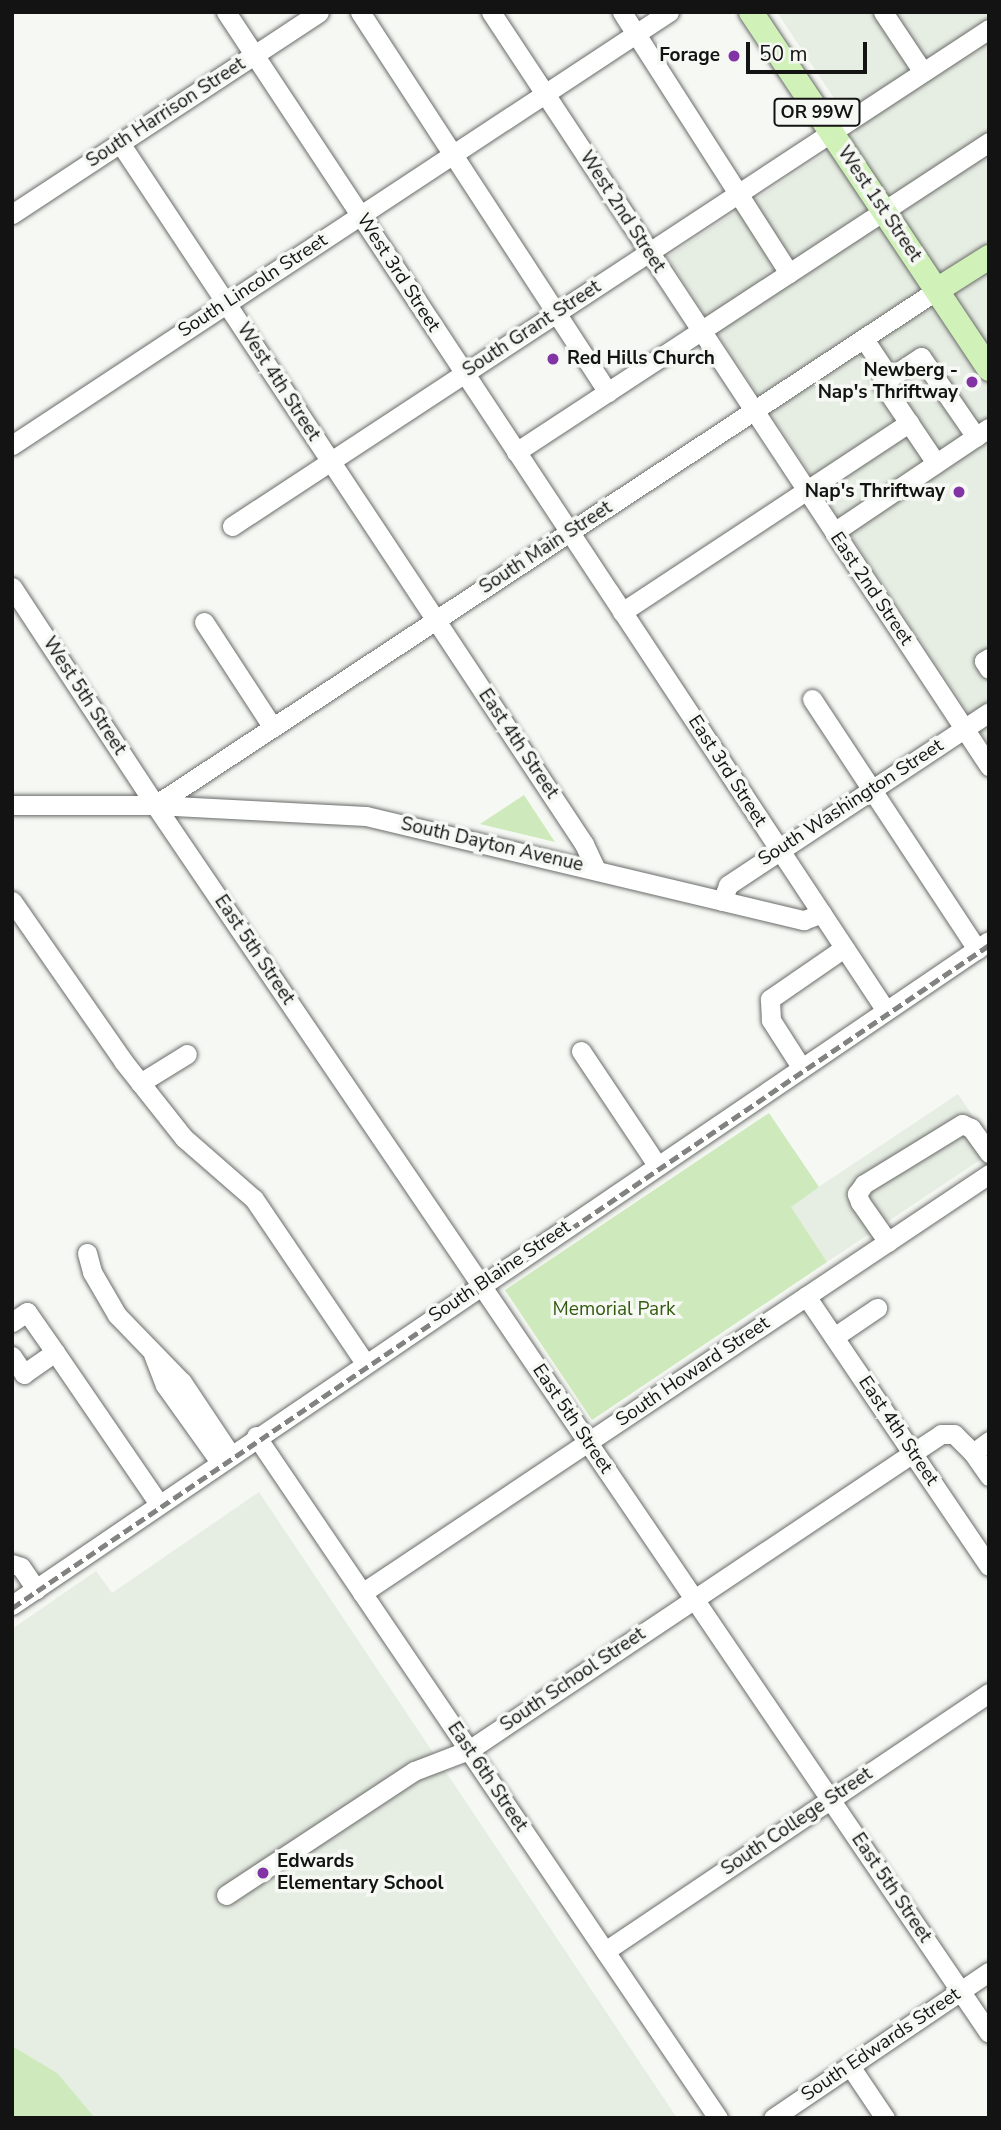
<!DOCTYPE html>
<html>
<head>
<meta charset="utf-8">
<style>
	body { margin:0 }
	#map { position:relative; width:1001px; height:2130px; overflow:hidden; background:#f6f8f4; font-family:"Nunito Sans",sans-serif }
	div>[style] { position:absolute }
	.built>* { inset:0; background:#e6ede3 }
	.green>* { inset:0; background:#ceeabc }
	.roads { filter:drop-shadow(0 0 2px #6a6c69) drop-shadow(0 0 2px #6a6c69) }
	.minor>* { height:19px; margin:-9.5px; padding:0 9.5px; transform-origin:9.5px; border-radius:9.5px; background:#fff }
	.major>* { height:24px; margin:-12px; padding:0 12px; transform-origin:12px; border-radius:12px; background:#d0f2b8 }
	.rail>* { height:4.5px; margin-top:-2.25px; transform-origin:0; background:repeating-linear-gradient(90deg,#818380 0 10px,transparent 0 15px) }
	.dots>* { width:19px; height:19px; translate:-50% -50%; box-sizing:border-box; border:4px solid #f6f8f4; border-radius:50% }
	span { translate:-50% -50%; white-space:nowrap; text-align:center; line-height:1.15; -webkit-text-stroke:7px #f6f8f4; paint-order:stroke }
	.shield-label span { padding:2px 5px; background:#f6f8f4; border:2px solid; border-radius:5px; -webkit-text-stroke-width:0 }
	.shield-label { font-size:18px; color:#121312; font-weight:700 }
	.poi-label { font-size:19px; color:#121312; font-weight:700 }
	.right { translate:-100% -50%; text-align:right }
	.left { translate:0 -50%; text-align:left }
	.street-label { font-size:19px; color:#121312 }
	.park-label { font-size:19px; color:#33590e }
	.frame { position:absolute; inset:0; border:14px solid #121312; pointer-events:none }
	.scale { position:absolute; left:746px; top:42px; width:121px; height:32px; box-sizing:border-box; border:4px solid #121312; border-top:0; padding-left:9px; font-size:21px; line-height:24px; white-space:nowrap; color:#121312; -webkit-text-stroke:5px #f6f8f4; paint-order:stroke }
</style>
</head>
<body>
<div id="map">
	<div class="built">
		<i style="clip-path:polygon(777px 12px,989px 12px,989px 745px,667px 257px,857px 133px)"></i>
		<i style="clip-path:polygon(958px 1094px,989px 1141px,989px 1154px,827px 1262px,790px 1206px)"></i>
		<i style="clip-path:polygon(259px 1492px,677px 2118px,12px 2118px,12px 1629px,96px 1571px,112px 1593px)"></i>
	</div>
	<div class="green">
		<i style="clip-path:polygon(524px 795px,555px 842px,480px 824px)"></i>
		<i style="clip-path:polygon(769px 1113px,819px 1187px,791px 1207px,827px 1262px,592px 1420px,505px 1290px)"></i>
		<i style="clip-path:polygon(12px 2046px,57px 2073px,95px 2118px,12px 2118px)"></i>
	</div>
	<div class="roads">
		<div class="minor">
			<i style="left:226px;top:12px;width:1195px;rotate:56.54deg"></i>
			<i style="left:360px;top:12px;width:454px;rotate:56.9deg"></i>
			<i style="left:491px;top:12px;width:904px;rotate:56.56deg"></i>
			<i style="left:622px;top:12px;width:310px;rotate:57.4deg"></i>
			<i style="left:883px;top:12px;width:72px;rotate:56.3deg"></i>
			<i style="left:120px;top:143px;width:841px;rotate:56.5deg"></i>
			<i style="left:584px;top:844px;width:29px;rotate:65deg"></i>
			<i style="left:12px;top:214px;width:367px;rotate:-33.3deg"></i>
			<i style="left:864px;top:339px;width:47px;rotate:56.3deg"></i>
			<i style="left:12px;top:445px;width:787px;rotate:-33.39deg"></i>
			<i style="left:516px;top:452px;width:566px;rotate:-33.24deg"></i>
			<i style="left:936px;top:463px;width:97px;rotate:-124deg"></i>
			<i style="left:882px;top:383px;width:47px;rotate:-33.7deg"></i>
			<i style="left:921px;top:357px;width:97px;rotate:55.5deg"></i>
			<i style="left:232px;top:526px;width:906px;rotate:-33.29deg"></i>
			<i style="left:834px;top:532px;width:187px;rotate:-33.9deg"></i>
			<i style="left:12px;top:587px;width:261px;rotate:56.7deg"></i>
			<i style="left:155px;top:805px;width:1484px;rotate:55.82deg"></i>
			<i style="left:622px;top:612px;width:344px;rotate:-33.4deg"></i>
			<i style="left:204px;top:622px;width:126px;rotate:56.9deg"></i>
			<i style="left:989px;top:658px;width:6px;rotate:149deg"></i>
			<i style="left:984px;top:661px;width:9px;rotate:58deg"></i>
			<i style="left:812px;top:699px;width:300px;rotate:56.6deg"></i>
			<i style="left:12px;top:805px;width:143px"></i>
			<i style="left:155px;top:805px;width:211px;rotate:3deg"></i>
			<i style="left:366px;top:816px;width:450px;rotate:13.4deg"></i>
			<i style="left:804px;top:920px;width:19px;rotate:-21deg"></i>
			<i style="left:155px;top:805px;width:936px;rotate:-33.37deg"></i>
			<i style="left:12px;top:901px;width:195px;rotate:55.2deg"></i>
			<i style="left:123px;top:1061px;width:98px;rotate:51.6deg"></i>
			<i style="left:184px;top:1138px;width:93px;rotate:41.1deg"></i>
			<i style="left:254px;top:1199px;width:198px;rotate:55.9deg"></i>
			<i style="left:722px;top:901px;width:17px;rotate:-69deg"></i>
			<i style="left:728px;top:885px;width:313px;rotate:-33.5deg"></i>
			<i style="left:581px;top:1051px;width:137px;rotate:56.3deg"></i>
			<i style="left:801px;top:1067px;width:56px;rotate:-122.6deg"></i>
			<i style="left:771px;top:1020px;width:21px;rotate:-93deg"></i>
			<i style="left:770px;top:999px;width:90px;rotate:-34.6deg"></i>
			<i style="left:140px;top:1083px;width:55px;rotate:-31.7deg"></i>
			<i style="left:888px;top:1242px;width:49px;rotate:-125deg"></i>
			<i style="left:860px;top:1202px;width:9px;rotate:-111deg"></i>
			<i style="left:857px;top:1194px;width:12px;rotate:-55deg"></i>
			<i style="left:864px;top:1184px;width:115px;rotate:-31.5deg"></i>
			<i style="left:962px;top:1124px;width:10px;rotate:24deg"></i>
			<i style="left:971px;top:1128px;width:31px;rotate:54deg"></i>
			<i style="left:87px;top:1253px;width:20px;rotate:75deg"></i>
			<i style="left:92px;top:1272px;width:50px;rotate:59.8deg"></i>
			<i style="left:117px;top:1315px;width:93px;rotate:45.9deg"></i>
			<i style="left:182px;top:1382px;width:87px;rotate:56.3deg"></i>
			<i style="left:806px;top:1296px;width:326px;rotate:55.9deg"></i>
			<i style="left:12px;top:1322px;width:18px;rotate:-34deg"></i>
			<i style="left:27px;top:1312px;width:49px;rotate:55deg"></i>
			<i style="left:55px;top:1352px;width:38px;rotate:145deg"></i>
			<i style="left:24px;top:1374px;width:22px;rotate:-124deg"></i>
			<i style="left:834px;top:1337px;width:52px;rotate:-34deg"></i>
			<i style="left:55px;top:1352px;width:184px;rotate:55.6deg"></i>
			<i style="left:153px;top:1354px;width:33px;rotate:69deg"></i>
			<i style="left:165px;top:1385px;width:95px;rotate:54.5deg"></i>
			<i style="left:256px;top:1436px;width:824px;rotate:55.89deg"></i>
			<i style="left:989px;top:1441px;width:20px;rotate:143deg"></i>
			<i style="left:973px;top:1453px;width:28px;rotate:55deg"></i>
			<i style="left:12px;top:1564px;width:9px;rotate:18deg"></i>
			<i style="left:21px;top:1567px;width:27px;rotate:56deg"></i>
			<i style="left:362px;top:1593px;width:754px;rotate:-33.75deg"></i>
			<i style="left:12px;top:1605px;width:1181px;rotate:-34.2deg"></i>
			<i style="left:226px;top:1895px;width:225px;rotate:-33.4deg"></i>
			<i style="left:414px;top:1771px;width:59px;rotate:-20.9deg"></i>
			<i style="left:469px;top:1750px;width:568px;rotate:-33.8deg"></i>
			<i style="left:941px;top:1434px;width:13px"></i>
			<i style="left:954px;top:1434px;width:27px;rotate:45deg"></i>
			<i style="left:605px;top:1951px;width:463px;rotate:-33.9deg"></i>
			<i style="left:850px;top:2066px;width:63px;rotate:56.1deg"></i>
			<i style="left:773px;top:2118px;width:261px;rotate:-34.1deg"></i>
		</div>
		<div class="major">
			<i style="left:751px;top:12px;width:429px;rotate:56.3deg"></i>
			<i style="left:937px;top:290px;width:62px;rotate:-32.4deg"></i>
		</div>
	</div>
	<div class="rail">
		<i style="left:12px;top:1608px;width:1181px;rotate:-34.16deg"></i>
	</div>
	<div class="dots">
		<i style="left:734px;top:56px;background:#8234a5"></i>
		<i style="left:553px;top:359px;background:#8234a5"></i>
		<i style="left:972px;top:382px;background:#8234a5"></i>
		<i style="left:959px;top:492px;background:#8234a5"></i>
		<i style="left:263px;top:1873px;background:#8234a5"></i>
	</div>
	<div class="shield-label">
		<span style="left:817px;top:112px">OR 99W</span>
	</div>
	<div class="poi-label">
		<span class="right" style="left:720px;top:56px">Forage</span>
		<span class="left" style="left:567px;top:359px">Red Hills Church</span>
		<span class="right" style="left:958px;top:382px">Newberg -<br>Nap's Thriftway</span>
		<span class="right" style="left:945px;top:492px">Nap's Thriftway</span>
		<span class="left" style="left:277px;top:1873px">Edwards<br>Elementary School</span>
	</div>
	<div class="street-label">
		<span style="left:166px;top:113px;rotate:-33deg">South Harrison Street</span>
		<span style="left:879px;top:204px;rotate:56deg">West 1st Street</span>
		<span style="left:622px;top:212px;rotate:57deg">West 2nd Street</span>
		<span style="left:398px;top:273px;rotate:57deg">West 3rd Street</span>
		<span style="left:253px;top:286px;rotate:-33deg">South Lincoln Street</span>
		<span style="left:532px;top:329px;rotate:-33deg">South Grant Street</span>
		<span style="left:278px;top:382px;rotate:57deg">West 4th Street</span>
		<span style="left:546px;top:548px;rotate:-33deg">South Main Street</span>
		<span style="left:871px;top:589px;rotate:56deg">East 2nd Street</span>
		<span style="left:84px;top:696px;rotate:57deg">West 5th Street</span>
		<span style="left:518px;top:744px;rotate:56deg">East 4th Street</span>
		<span style="left:727px;top:771px;rotate:57deg">East 3rd Street</span>
		<span style="left:851px;top:803px;rotate:-33deg">South Washington Street</span>
		<span style="left:492px;top:845px;rotate:13deg">South Dayton Avenue</span>
		<span style="left:254px;top:950px;rotate:56deg">East 5th Street</span>
		<span style="left:500px;top:1272px;rotate:-34deg">South Blaine Street</span>
		<span style="left:693px;top:1372px;rotate:-34deg">South Howard Street</span>
		<span style="left:572px;top:1419px;rotate:56deg">East 5th Street</span>
		<span style="left:898px;top:1431px;rotate:56deg">East 4th Street</span>
		<span style="left:573px;top:1680px;rotate:-34deg">South School Street</span>
		<span style="left:487px;top:1777px;rotate:56deg">East 6th Street</span>
		<span style="left:797px;top:1822px;rotate:-34deg">South College Street</span>
		<span style="left:891px;top:1888px;rotate:56deg">East 5th Street</span>
		<span style="left:881px;top:2045px;rotate:-34deg">South Edwards Street</span>
	</div>
	<div class="park-label">
		<span style="left:614px;top:1310px">Memorial Park</span>
	</div>
	<div class="frame"></div>
	<div class="scale">50 m</div>
</div>
</body>
</html>
